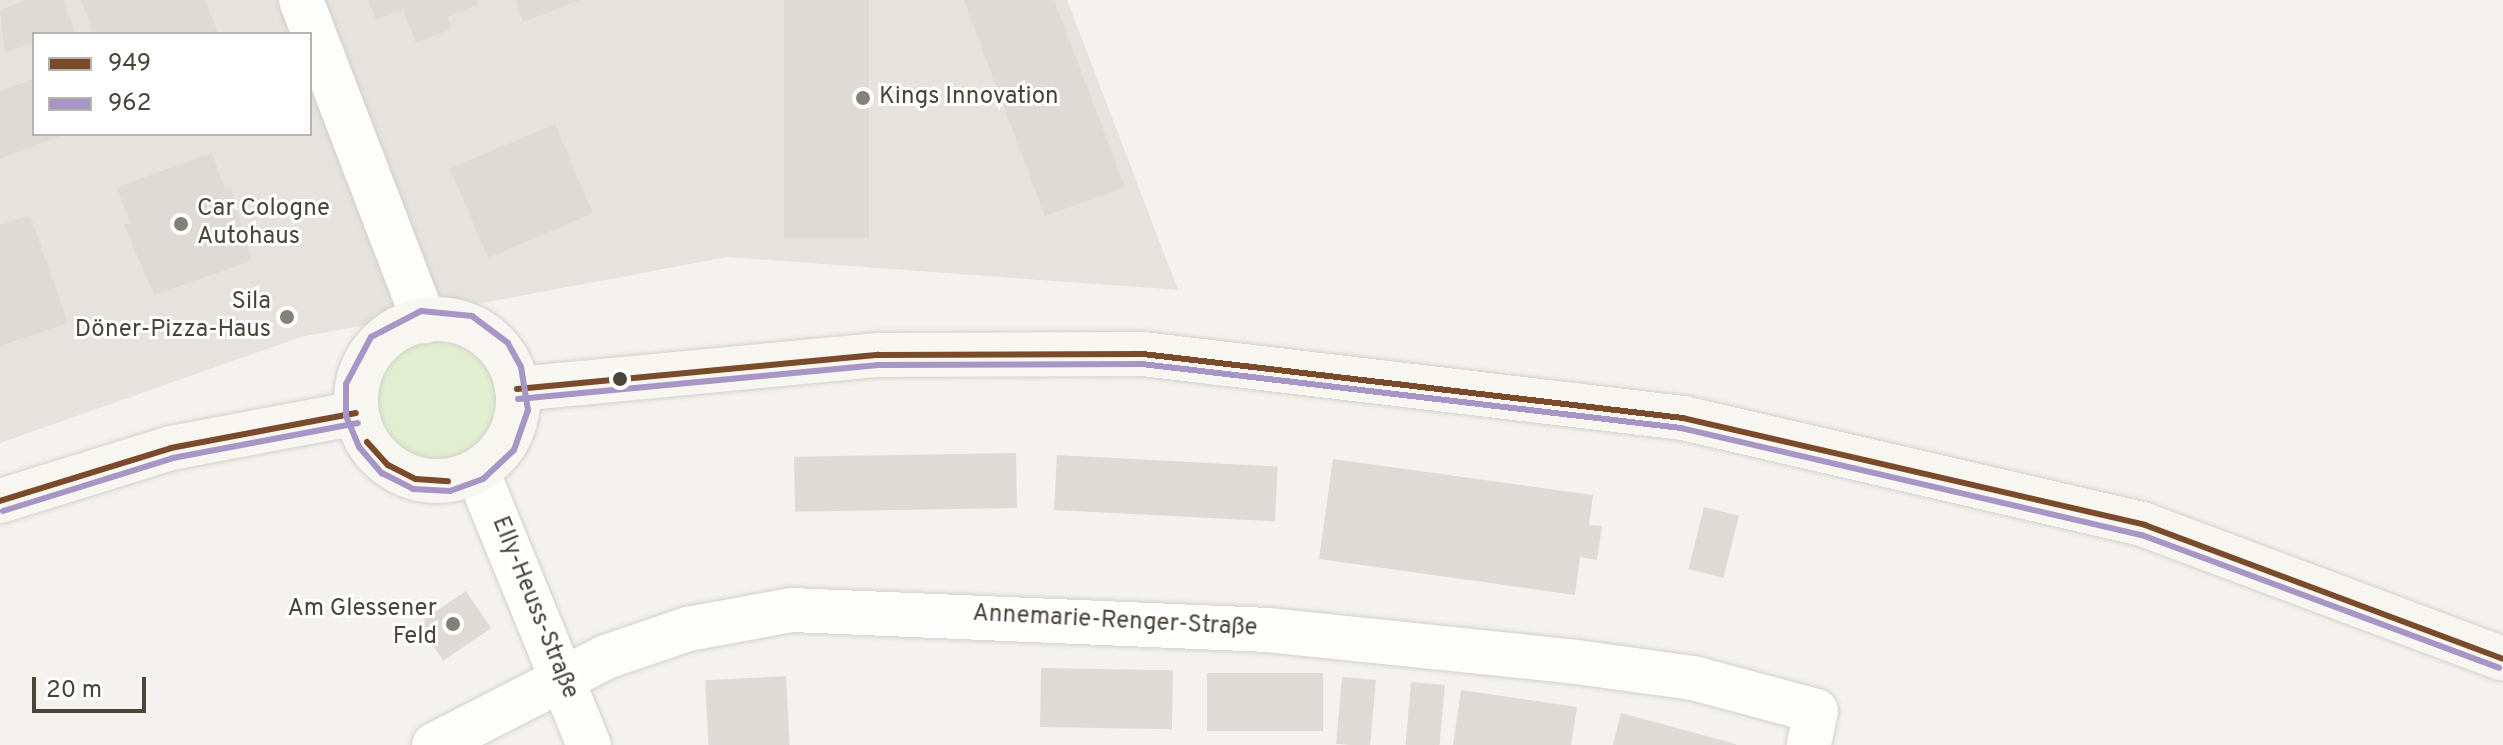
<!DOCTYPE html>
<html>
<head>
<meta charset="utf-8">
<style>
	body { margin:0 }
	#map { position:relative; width:2503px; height:745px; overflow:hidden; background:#f4f2ee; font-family:Overpass,sans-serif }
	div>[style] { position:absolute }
	.industrial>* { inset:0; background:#e6e2de }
	.green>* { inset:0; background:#e1eecf }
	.round { border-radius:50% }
	.building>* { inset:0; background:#dedbd6; transform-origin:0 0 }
	.roads { filter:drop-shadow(0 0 2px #d2d0cb) drop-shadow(0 0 2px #d2d0cb) }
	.street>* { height:44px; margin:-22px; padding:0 22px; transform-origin:22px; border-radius:22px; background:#fdfdfc }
	.secondary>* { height:44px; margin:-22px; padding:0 22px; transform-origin:22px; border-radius:22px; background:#f7f6f1 }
	.secondary>.ring { margin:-22px; padding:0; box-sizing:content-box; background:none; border:44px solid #f7f6f1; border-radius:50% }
	.bus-1>* { height:6px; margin:-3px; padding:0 3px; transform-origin:3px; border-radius:3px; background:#7a4b2a }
	.bus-2>* { height:6px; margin:-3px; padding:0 3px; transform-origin:3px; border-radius:3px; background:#a795c6 }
	.dots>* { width:22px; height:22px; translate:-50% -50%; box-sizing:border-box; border:4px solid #fff; border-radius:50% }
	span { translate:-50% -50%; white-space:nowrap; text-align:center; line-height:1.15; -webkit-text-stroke:6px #fff; paint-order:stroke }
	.poi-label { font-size:24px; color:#4b4439 }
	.left { translate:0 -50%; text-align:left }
	.right { translate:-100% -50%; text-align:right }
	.street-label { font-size:24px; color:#4b4439 }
	.legend { position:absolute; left:32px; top:32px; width:280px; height:104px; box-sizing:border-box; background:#fff; border:2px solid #b7b4b0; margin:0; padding:10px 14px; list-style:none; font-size:24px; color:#4b4439 }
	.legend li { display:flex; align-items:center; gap:16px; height:40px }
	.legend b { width:40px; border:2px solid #b7b4b0 }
	.scale { position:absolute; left:32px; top:677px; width:114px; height:36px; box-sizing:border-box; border:4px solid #4b4439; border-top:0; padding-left:10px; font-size:24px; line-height:28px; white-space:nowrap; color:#4b4439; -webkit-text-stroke:6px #fff; paint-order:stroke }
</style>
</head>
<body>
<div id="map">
	<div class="industrial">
		<i style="clip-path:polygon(evenodd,0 0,1067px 0,1178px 290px,727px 257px,301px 337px,0 443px,0 0,34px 34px,310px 34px,310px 134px,34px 134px,34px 34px)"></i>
	</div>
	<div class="green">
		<i class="round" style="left:375px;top:342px;width:122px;height:122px"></i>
	</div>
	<div class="building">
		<i style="clip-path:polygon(26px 0,63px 0,76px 34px,34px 34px,34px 42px,5px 53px,0 10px)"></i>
		<i style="clip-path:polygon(81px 0,205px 0,218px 34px,94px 34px)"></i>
		<i style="clip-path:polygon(368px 0,477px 0,478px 5px,447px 17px,452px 29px,416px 43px,403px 9px,376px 20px)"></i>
		<i style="clip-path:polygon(515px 0,581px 0,523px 22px)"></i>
		<i style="left:784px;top:0;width:85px;height:238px"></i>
		<i style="clip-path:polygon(964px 0,1054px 0,1125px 187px,1045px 216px)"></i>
		<i style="clip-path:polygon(34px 79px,34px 134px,65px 134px,0 159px,0 91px)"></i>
		<i style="left:555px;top:124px;width:97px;height:114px;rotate:67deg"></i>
		<i style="clip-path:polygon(212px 153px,225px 190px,231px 188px,251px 261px,154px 295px,124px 225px,130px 223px,117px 187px)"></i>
		<i style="clip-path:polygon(30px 215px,68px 323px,0 346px,0 225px)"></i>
		<i style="left:1016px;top:453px;width:55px;height:222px;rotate:89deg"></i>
		<i style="left:1057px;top:455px;width:221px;height:55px;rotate:3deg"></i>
		<i style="clip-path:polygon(1333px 459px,1593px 495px,1589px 525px,1602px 526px,1597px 560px,1580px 557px,1575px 595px,1319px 559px)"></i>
		<i style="left:1704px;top:507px;width:36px;height:64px;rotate:14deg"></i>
		<i style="left:466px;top:591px;width:45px;height:58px;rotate:56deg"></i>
		<i style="left:1041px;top:668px;width:132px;height:59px;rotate:1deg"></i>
		<i style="left:1207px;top:673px;width:116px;height:58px"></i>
		<i style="left:786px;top:676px;width:69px;height:81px;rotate:87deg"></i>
		<i style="left:1342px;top:677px;width:34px;height:67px;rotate:5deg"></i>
		<i style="left:1411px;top:682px;width:34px;height:63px;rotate:5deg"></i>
		<i style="clip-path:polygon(1461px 690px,1577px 707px,1571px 745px,1453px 745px)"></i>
		<i style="clip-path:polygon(1621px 713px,1736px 744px,1736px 745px,1613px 745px)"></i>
	</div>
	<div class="roads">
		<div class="street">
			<i style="left:301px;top:0;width:344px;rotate:69deg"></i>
			<i style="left:477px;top:471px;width:296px;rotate:67.8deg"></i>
			<i style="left:434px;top:745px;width:193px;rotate:-27.1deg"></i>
			<i style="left:606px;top:657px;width:87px;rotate:-18.9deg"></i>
			<i style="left:688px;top:629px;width:106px;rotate:-10.4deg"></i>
			<i style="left:792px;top:610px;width:476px;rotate:2.4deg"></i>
			<i style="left:1268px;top:630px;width:310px;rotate:5.9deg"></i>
			<i style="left:1576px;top:662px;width:118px;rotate:7.8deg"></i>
			<i style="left:1693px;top:678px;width:127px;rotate:15deg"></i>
			<i style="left:1816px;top:711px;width:35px;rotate:102deg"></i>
		</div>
		<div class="secondary">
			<i class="ring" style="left:356px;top:319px;width:118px;height:118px"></i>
			<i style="left:517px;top:389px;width:363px;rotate:-5.4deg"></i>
			<i style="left:878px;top:355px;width:265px;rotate:-0.2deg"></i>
			<i style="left:1143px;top:354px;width:544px;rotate:6.76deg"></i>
			<i style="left:1683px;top:418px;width:474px;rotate:13deg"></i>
			<i style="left:2145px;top:525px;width:382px;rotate:20.5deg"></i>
			<i style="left:0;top:501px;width:179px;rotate:-17.2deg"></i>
			<i style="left:171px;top:448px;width:188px;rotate:-10.7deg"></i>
		</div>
	</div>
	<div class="bus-1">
		<i style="left:517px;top:389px;width:363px;rotate:-5.4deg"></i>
		<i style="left:878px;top:355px;width:265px;rotate:-0.2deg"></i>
		<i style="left:1143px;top:354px;width:544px;rotate:6.76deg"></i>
		<i style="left:1683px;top:418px;width:474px;rotate:13deg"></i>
		<i style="left:2145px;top:525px;width:382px;rotate:20.5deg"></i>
		<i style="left:367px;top:442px;width:31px;rotate:48deg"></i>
		<i style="left:388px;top:465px;width:31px;rotate:27deg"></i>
		<i style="left:416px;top:479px;width:32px;rotate:4deg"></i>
		<i style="left:0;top:501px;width:179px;rotate:-17.2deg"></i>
		<i style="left:171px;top:448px;width:188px;rotate:-10.7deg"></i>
	</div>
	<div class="bus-2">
		<i style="left:520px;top:365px;width:25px;rotate:-119deg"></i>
		<i style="left:508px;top:343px;width:45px;rotate:-143.1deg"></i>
		<i style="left:472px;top:316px;width:51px;rotate:-174.4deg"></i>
		<i style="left:421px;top:311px;width:56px;rotate:152.5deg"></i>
		<i style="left:371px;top:337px;width:53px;rotate:118deg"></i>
		<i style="left:346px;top:384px;width:32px;rotate:90deg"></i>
		<i style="left:346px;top:416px;width:34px;rotate:67deg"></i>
		<i style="left:359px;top:447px;width:35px;rotate:49deg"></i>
		<i style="left:382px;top:473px;width:35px;rotate:27deg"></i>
		<i style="left:413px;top:489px;width:37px;rotate:3deg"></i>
		<i style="left:450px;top:491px;width:35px;rotate:-20deg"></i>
		<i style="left:483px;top:479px;width:42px;rotate:-43.1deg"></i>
		<i style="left:514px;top:450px;width:42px;rotate:-70.7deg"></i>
		<i style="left:528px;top:410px;width:44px;rotate:-99.2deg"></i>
		<i style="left:518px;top:399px;width:362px;rotate:-5.4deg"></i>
		<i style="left:878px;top:365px;width:264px;rotate:-0.2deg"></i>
		<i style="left:1142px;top:364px;width:543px;rotate:6.77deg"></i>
		<i style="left:1681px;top:428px;width:473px;rotate:13.1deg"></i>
		<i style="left:2142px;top:535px;width:381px;rotate:20.4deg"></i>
		<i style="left:3px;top:511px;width:178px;rotate:-17.3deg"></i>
		<i style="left:173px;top:458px;width:188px;rotate:-10.7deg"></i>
	</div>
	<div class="dots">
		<i style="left:863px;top:98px;background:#868178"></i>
		<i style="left:181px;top:224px;background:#868178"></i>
		<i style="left:287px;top:317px;background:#868178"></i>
		<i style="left:620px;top:379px;background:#4b4439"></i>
		<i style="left:453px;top:624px;background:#868178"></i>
	</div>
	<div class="poi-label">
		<span class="left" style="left:879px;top:98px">Kings Innovation</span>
		<span class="left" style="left:197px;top:224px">Car Cologne<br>Autohaus</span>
		<span class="right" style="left:271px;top:317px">Sila<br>Döner-Pizza-Haus</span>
		<span class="right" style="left:437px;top:624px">Am Glessener<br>Feld</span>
	</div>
	<div class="street-label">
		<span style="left:534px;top:608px;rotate:68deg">Elly-Heuss-Straße</span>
		<span style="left:1115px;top:622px;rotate:3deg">Annemarie-Renger-Straße</span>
	</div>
	<ul class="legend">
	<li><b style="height:10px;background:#7a4b2a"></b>949</li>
	<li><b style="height:10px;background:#a795c6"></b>962</li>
	</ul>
	<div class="scale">20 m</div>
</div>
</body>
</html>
